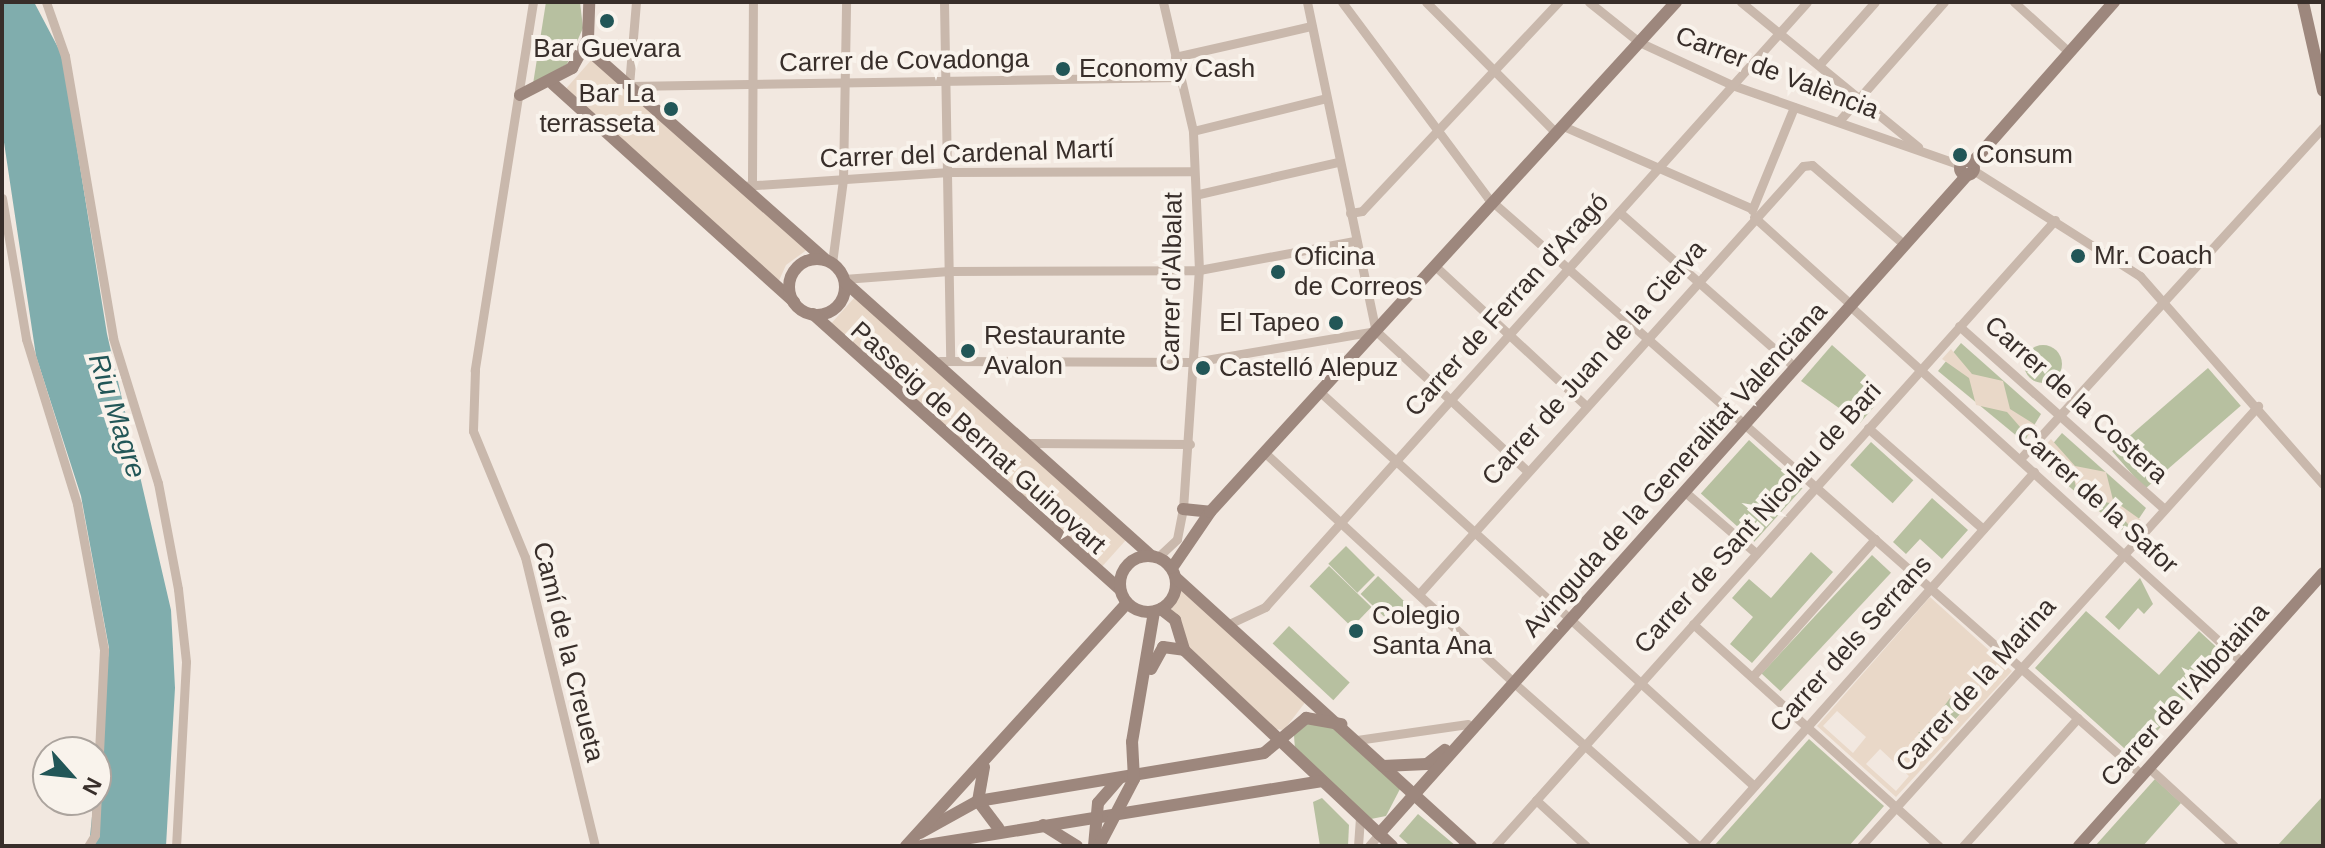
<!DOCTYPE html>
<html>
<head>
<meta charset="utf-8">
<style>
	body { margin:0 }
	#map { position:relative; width:2325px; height:848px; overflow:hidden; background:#f2e8e0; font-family:Arial,sans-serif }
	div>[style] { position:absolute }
	.green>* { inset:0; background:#b7c0a0; transform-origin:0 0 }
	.round { border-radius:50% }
	.plaza>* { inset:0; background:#e9d8c8; transform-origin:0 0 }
	.water>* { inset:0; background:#80adad }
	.street>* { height:9px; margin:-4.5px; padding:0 4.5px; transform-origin:4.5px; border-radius:4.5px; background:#c9b8ac }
	.secondary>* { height:12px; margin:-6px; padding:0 6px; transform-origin:6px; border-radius:6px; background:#9d877d }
	.secondary>.ring { margin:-6px; padding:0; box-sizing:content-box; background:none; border:12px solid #9d877d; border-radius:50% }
	.dots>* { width:22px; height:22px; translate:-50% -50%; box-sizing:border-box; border:4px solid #f9f3ec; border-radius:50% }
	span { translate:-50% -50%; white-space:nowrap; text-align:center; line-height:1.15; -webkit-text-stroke:8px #f9f3ec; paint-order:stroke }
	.poi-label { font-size:26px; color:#382e2a }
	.left { translate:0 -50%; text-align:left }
	.right { translate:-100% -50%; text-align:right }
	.street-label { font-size:26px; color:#382e2a }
	.water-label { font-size:28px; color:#225657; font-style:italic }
	.frame { position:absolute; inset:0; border:4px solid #382e2a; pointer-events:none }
	.north { position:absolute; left:32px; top:736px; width:80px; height:80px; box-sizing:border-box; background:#f9f3ec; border:2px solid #aca49e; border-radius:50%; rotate:117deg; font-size:22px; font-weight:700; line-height:32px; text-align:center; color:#382e2a }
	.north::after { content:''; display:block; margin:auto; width:28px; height:36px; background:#225657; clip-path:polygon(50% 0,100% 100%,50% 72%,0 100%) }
</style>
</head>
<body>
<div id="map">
	<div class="green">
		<i style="clip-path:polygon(546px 2px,580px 2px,583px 28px,567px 64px,533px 84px)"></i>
		<i style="clip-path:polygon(1961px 343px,2041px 414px,2024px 442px,1938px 371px)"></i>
		<i style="clip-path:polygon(1832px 345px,1886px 393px,1860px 423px,1801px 381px)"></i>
		<i class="round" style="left:2024px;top:345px;width:38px;height:38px"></i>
		<i style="left:2208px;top:368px;width:50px;height:127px;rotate:49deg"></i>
		<i style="clip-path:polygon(2062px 433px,2146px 508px,2128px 535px,2038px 461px)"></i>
		<i style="left:1749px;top:440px;width:72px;height:72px;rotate:42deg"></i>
		<i style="left:1871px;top:442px;width:57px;height:31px;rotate:42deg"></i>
		<i style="clip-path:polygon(1932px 498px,1968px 530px,1942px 559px,1920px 539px,1906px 554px,1893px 542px)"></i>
		<i style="left:1346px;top:546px;width:41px;height:25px;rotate:45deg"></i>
		<i style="clip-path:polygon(1811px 552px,1833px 572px,1752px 663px,1730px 644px,1753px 617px,1732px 598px,1749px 579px,1771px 598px)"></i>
		<i style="left:1872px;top:555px;width:26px;height:162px;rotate:43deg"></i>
		<i style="left:1329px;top:566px;width:59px;height:28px;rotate:44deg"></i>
		<i style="left:1378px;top:576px;width:40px;height:25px;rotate:44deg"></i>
		<i style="clip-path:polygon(2140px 578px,2153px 604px,2144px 614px,2138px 608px,2119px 630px,2105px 617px)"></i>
		<i style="clip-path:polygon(2086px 611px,2159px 675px,2199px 631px,2225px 655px,2134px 757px,2035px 668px)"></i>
		<i style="left:1289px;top:626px;width:83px;height:24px;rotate:43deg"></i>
		<i style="left:1950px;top:697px;width:19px;height:48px;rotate:43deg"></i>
		<i style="clip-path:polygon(1309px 723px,1332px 727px,1400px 789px,1386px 816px,1371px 819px,1295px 750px,1294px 735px)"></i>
		<i style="clip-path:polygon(1809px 739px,1884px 806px,1849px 846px,1714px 846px)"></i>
		<i style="clip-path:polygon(2155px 779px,2181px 803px,2143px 846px,2095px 846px)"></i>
		<i style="clip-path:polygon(2322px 797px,2323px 846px,2277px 846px)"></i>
		<i style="clip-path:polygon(1322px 798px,1349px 825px,1348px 846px,1320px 846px,1313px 802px)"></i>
		<i style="clip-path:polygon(1418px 814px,1456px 846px,1410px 846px,1399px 836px)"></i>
	</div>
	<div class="plaza">
		<i style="clip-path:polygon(593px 58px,808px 249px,786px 265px,777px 285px,563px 92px)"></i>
		<i style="left:855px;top:297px;width:364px;height:40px;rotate:42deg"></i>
		<i style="clip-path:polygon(1951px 349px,1972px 374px,2003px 381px,2010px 409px,2037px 426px,2028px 436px,2007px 412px,1976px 405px,1969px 378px,1942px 359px)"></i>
		<i style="clip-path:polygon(2051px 439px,2075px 466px,2106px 472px,2113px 500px,2141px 520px,2133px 530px,2110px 503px,2078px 497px,2072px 469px,2042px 449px)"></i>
		<i style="clip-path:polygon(1182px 587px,1307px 700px,1284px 730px,1274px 729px,1185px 645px,1171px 610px)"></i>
		<i style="clip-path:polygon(evenodd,1930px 597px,2012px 671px,1896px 797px,1817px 726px,1930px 597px,1950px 698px,1964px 710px,1933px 746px,1918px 732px,1924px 734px,1950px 698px,1930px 597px,1837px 711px,1866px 737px,1853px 753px,1823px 726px,1837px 711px,1930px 597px,1880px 749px,1909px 776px,1896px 791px,1866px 764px,1880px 749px)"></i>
	</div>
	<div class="water">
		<i style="clip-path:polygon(2px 2px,34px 2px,62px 55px,107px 334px,171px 610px,175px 688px,166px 846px,89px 846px,109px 648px,81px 496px,36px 356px,2px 129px)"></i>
	</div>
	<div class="street">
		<i style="left:46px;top:2px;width:57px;rotate:70.6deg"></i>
		<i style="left:65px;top:56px;width:286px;rotate:80.3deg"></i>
		<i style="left:113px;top:338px;width:152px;rotate:72.8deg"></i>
		<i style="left:158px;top:483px;width:108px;rotate:79.3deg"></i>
		<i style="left:178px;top:589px;width:73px;rotate:83.7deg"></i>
		<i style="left:186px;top:662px;width:184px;rotate:93.1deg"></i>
		<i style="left:533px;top:2px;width:373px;rotate:99deg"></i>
		<i style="left:475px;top:370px;width:61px;rotate:91.9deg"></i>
		<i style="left:473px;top:431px;width:136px;rotate:67.6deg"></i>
		<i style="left:525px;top:557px;width:297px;rotate:76.4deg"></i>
		<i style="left:636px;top:2px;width:84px;rotate:94.8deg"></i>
		<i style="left:629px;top:86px;width:551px;rotate:-0.94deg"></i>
		<i style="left:944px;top:2px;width:358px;rotate:89deg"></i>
		<i style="left:1307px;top:2px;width:336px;rotate:78.2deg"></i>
		<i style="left:1342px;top:2px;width:244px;rotate:53.3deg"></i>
		<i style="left:1488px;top:198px;width:872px;rotate:41.42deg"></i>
		<i style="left:1426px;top:2px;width:185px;rotate:45.2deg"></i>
		<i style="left:1589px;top:2px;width:64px;rotate:38.7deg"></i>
		<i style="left:1639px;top:42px;width:102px;rotate:24.8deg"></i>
		<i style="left:1732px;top:85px;width:243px;rotate:19.3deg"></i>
		<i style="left:1741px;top:2px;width:229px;rotate:39.3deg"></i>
		<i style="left:2014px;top:2px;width:74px;rotate:42.3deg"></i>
		<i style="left:1175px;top:57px;width:140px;rotate:-12.8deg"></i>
		<i style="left:1819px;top:65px;width:84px;rotate:-48.4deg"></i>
		<i style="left:1839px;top:121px;width:159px;rotate:-48.6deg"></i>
		<i style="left:1563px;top:126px;width:205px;rotate:23.6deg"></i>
		<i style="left:1193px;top:131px;width:137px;rotate:-13.9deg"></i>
		<i style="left:1973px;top:170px;width:198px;rotate:32.4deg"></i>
		<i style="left:2140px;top:276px;width:277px;rotate:48.7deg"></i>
		<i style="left:752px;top:180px;width:178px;rotate:-89.7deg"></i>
		<i style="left:742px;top:186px;width:207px;rotate:-3.9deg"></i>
		<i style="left:949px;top:172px;width:245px;rotate:-0.2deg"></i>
		<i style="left:1199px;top:194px;width:143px;rotate:-13deg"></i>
		<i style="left:2px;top:198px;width:143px;rotate:80.3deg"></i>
		<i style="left:26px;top:339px;width:173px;rotate:72.8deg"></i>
		<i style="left:77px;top:504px;width:148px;rotate:79.5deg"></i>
		<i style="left:104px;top:650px;width:185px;rotate:92.8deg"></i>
		<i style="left:95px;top:835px;width:13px;rotate:122deg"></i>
		<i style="left:1752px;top:210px;width:111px;rotate:-67.8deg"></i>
		<i style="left:1619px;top:212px;width:228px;rotate:41.4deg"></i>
		<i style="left:1350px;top:213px;width:12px;rotate:-9deg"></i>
		<i style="left:1362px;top:211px;width:287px;rotate:-46.8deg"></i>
		<i style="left:1754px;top:217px;width:124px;rotate:42.1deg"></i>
		<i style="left:832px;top:263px;width:84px;rotate:-82.5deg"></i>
		<i style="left:843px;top:180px;width:178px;rotate:-89deg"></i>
		<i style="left:1435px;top:266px;width:206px;rotate:42.8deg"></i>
		<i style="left:844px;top:279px;width:105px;rotate:-4.4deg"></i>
		<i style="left:949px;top:271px;width:250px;rotate:-0.2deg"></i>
		<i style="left:1199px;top:270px;width:158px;rotate:-10.6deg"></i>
		<i style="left:1850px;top:306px;width:531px;rotate:42.25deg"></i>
		<i style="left:1959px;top:326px;width:273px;rotate:41.7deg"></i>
		<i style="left:1376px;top:331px;width:207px;rotate:42.8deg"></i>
		<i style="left:940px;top:361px;width:254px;rotate:0.2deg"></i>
		<i style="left:1194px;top:362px;width:185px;rotate:-9.7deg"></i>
		<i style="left:1320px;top:392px;width:586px;rotate:42.23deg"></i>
		<i style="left:1868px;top:428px;width:153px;rotate:41.3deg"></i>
		<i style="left:1030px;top:443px;width:160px;rotate:0.4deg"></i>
		<i style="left:1265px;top:453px;width:332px;rotate:42.7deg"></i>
		<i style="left:2020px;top:459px;width:449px;rotate:-47.6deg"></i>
		<i style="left:1685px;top:492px;width:94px;rotate:40.7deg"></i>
		<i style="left:1158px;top:557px;width:26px;rotate:-43deg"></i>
		<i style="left:1177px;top:539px;width:31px;rotate:-79deg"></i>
		<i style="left:1183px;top:509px;width:240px;rotate:-86.2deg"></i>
		<i style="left:1199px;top:270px;width:139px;rotate:-92.5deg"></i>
		<i style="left:1193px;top:131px;width:132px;rotate:-103.1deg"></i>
		<i style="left:1419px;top:594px;width:575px;rotate:-48.1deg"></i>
		<i style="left:1803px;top:166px;width:9px;rotate:-6deg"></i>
		<i style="left:1812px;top:165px;width:115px;rotate:40.8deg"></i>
		<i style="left:1231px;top:623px;width:38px;rotate:-25deg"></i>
		<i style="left:1265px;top:607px;width:812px;rotate:-48.14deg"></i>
		<i style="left:1693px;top:624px;width:331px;rotate:42.1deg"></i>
		<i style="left:1752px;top:677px;width:185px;rotate:-48.3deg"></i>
		<i style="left:1514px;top:683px;width:246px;rotate:41.5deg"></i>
		<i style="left:1357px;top:740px;width:112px;rotate:-8.2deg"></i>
		<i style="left:2149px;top:768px;width:115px;rotate:42.5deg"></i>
		<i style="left:1536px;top:800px;width:68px;rotate:42.6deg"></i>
		<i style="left:1358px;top:846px;width:29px;rotate:-86deg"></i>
		<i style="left:1369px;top:846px;width:16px;rotate:-50deg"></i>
		<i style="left:1495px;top:846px;width:840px;rotate:-48.19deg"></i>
		<i style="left:1701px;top:846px;width:501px;rotate:-48.32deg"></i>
		<i style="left:1861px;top:846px;width:593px;rotate:-47.94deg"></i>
		<i style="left:1963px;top:846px;width:172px;rotate:-48.1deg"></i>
	</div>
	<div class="secondary">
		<i style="left:2303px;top:2px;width:91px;rotate:77.3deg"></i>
		<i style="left:585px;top:47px;width:322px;rotate:41.5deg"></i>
		<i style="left:553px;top:84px;width:325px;rotate:42.1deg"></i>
		<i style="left:520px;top:95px;width:59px;rotate:-27.4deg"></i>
		<i style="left:572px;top:68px;width:33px;rotate:-61deg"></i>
		<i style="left:588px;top:39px;width:37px;rotate:-88deg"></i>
		<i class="ring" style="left:1960px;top:161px;width:2px;height:2px"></i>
		<i style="left:1972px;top:163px;width:215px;rotate:-48.6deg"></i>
		<i class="ring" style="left:789px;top:259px;width:44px;height:44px"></i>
		<i style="left:845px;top:282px;width:409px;rotate:41.8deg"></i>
		<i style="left:813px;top:314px;width:412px;rotate:41.9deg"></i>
		<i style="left:1183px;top:509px;width:27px;rotate:6deg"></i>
		<i class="ring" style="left:1120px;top:556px;width:44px;height:44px"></i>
		<i style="left:1172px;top:568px;width:68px;rotate:-55.8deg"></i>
		<i style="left:1210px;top:512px;width:691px;rotate:-47.58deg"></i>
		<i style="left:1176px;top:578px;width:399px;rotate:42.3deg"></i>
		<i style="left:1161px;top:609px;width:18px;rotate:38deg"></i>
		<i style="left:1175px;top:620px;width:31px;rotate:73deg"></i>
		<i style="left:1184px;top:650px;width:286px;rotate:43.3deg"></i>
		<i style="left:1151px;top:669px;width:25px;rotate:-61deg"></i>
		<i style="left:1163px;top:647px;width:21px;rotate:8deg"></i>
		<i style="left:1383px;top:766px;width:44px;rotate:-2.6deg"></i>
		<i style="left:1427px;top:764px;width:23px;rotate:-38deg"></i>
		<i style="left:984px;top:767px;width:35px;rotate:100deg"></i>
		<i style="left:978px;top:801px;width:34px;rotate:53deg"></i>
		<i style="left:1043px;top:825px;width:40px;rotate:32deg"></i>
		<i style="left:920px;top:833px;width:66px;rotate:-28.9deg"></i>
		<i style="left:978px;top:801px;width:290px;rotate:-9.5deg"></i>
		<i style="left:1264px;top:753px;width:55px;rotate:-39.8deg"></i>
		<i style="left:1306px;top:718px;width:36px;rotate:10deg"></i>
		<i style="left:1379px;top:834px;width:885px;rotate:-48.25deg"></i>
		<i style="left:906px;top:846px;width:328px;rotate:-47.7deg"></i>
		<i style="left:921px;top:846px;width:405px;rotate:-9.2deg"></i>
		<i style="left:1094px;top:846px;width:43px;rotate:-84.7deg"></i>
		<i style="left:1098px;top:803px;width:32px;rotate:-49deg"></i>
		<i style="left:1099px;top:846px;width:76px;rotate:-62.4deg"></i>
		<i style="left:1134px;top:779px;width:37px;rotate:-93deg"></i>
		<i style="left:1132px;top:742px;width:132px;rotate:-80.4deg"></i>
		<i style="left:2079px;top:846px;width:366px;rotate:-48.2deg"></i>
	</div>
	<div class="dots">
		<i style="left:607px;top:21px;background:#225657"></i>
		<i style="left:1063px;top:69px;background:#225657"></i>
		<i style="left:671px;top:109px;background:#225657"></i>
		<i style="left:1960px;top:155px;background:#225657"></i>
		<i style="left:2078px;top:256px;background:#225657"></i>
		<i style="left:1278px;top:272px;background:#225657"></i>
		<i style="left:1336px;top:323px;background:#225657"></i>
		<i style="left:968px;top:351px;background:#225657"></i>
		<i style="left:1203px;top:368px;background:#225657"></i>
		<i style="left:1356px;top:631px;background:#225657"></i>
	</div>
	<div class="poi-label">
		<span style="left:607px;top:49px">Bar Guevara</span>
		<span class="left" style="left:1079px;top:69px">Economy Cash</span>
		<span class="right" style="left:655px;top:109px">Bar La<br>terrasseta</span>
		<span class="left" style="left:1976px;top:155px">Consum</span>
		<span class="left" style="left:2094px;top:256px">Mr. Coach</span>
		<span class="left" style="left:1294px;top:272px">Oficina<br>de Correos</span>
		<span class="right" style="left:1320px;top:323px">El Tapeo</span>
		<span class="left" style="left:984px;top:351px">Restaurante<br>Avalon</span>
		<span class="left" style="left:1219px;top:368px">Castelló Alepuz</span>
		<span class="left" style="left:1372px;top:631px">Colegio<br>Santa Ana</span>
	</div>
	<div class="street-label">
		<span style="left:904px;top:61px;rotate:-1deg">Carrer de Covadonga</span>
		<span style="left:1777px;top:73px;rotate:21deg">Carrer de València</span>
		<span style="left:967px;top:154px;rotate:-2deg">Carrer del Cardenal Martí</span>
		<span style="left:1172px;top:282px;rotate:-89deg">Carrer d'Albalat</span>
		<span style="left:1507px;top:305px;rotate:-48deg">Carrer de Ferran d'Aragó</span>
		<span style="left:1594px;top:363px;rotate:-48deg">Carrer de Juan de la Cierva</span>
		<span style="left:2076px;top:400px;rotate:42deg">Carrer de la Costera</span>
		<span style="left:978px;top:438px;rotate:42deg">Passeig de Bernat Guinovart</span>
		<span style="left:1675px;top:470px;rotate:-48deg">Avinguda de la Generalitat Valenciana</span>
		<span style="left:2097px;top:500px;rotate:42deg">Carrer de la Safor</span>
		<span style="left:1758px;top:518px;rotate:-48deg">Carrer de Sant Nicolau de Bari</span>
		<span style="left:1851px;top:644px;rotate:-48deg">Carrer dels Serrans</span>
		<span style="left:568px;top:652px;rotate:76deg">Camí de la Creueta</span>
		<span style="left:1976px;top:685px;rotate:-48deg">Carrer de la Marina</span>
		<span style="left:2185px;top:695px;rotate:-48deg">Carrer de l'Albotaina</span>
	</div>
	<div class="water-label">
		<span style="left:117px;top:416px;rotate:72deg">Riu Magre</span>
	</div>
	<div class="frame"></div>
	<div class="north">N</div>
</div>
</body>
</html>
